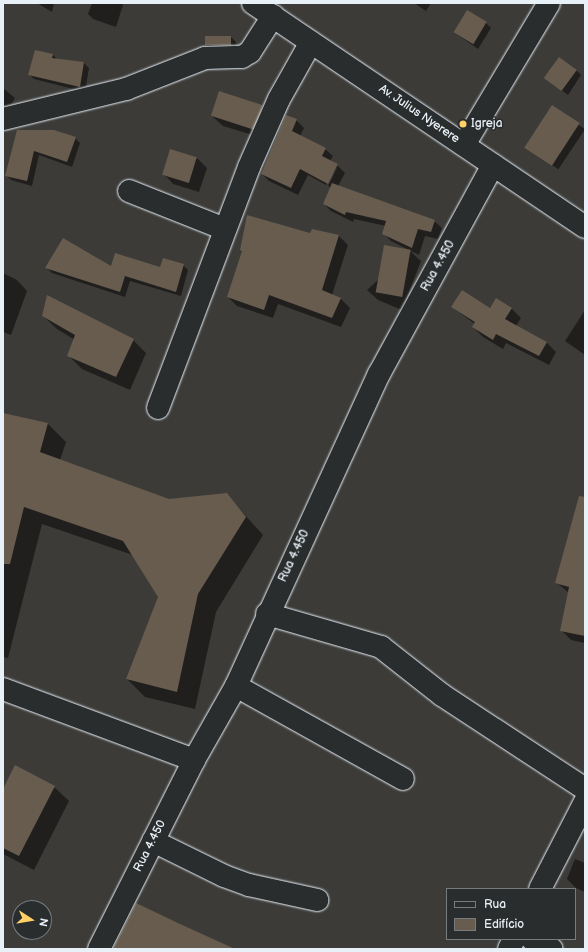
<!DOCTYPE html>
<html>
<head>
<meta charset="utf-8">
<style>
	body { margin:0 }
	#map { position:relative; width:588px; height:952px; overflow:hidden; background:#3c3b38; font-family:"Balsamiq Sans",sans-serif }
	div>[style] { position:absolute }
	.shadow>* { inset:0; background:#0007; transform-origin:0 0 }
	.building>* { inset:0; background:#675c4e; transform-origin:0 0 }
	.roads { filter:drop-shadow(0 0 1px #e8f1f8) drop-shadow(0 0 1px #e8f1f8) }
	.minor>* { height:22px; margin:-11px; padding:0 11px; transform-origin:11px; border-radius:11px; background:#2a2d2e }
	.secondary>* { height:22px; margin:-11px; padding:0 11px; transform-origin:11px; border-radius:11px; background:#2a2d2e }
	.dots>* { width:11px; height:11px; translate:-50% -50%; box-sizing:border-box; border:2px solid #2a2d2e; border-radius:50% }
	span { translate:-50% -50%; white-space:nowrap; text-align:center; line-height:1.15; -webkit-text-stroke:3px #2a2d2e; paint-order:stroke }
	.street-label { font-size:12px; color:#e8f1f8 }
	.poi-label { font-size:12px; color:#e8f1f8 }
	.left { translate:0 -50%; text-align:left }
	.frame { position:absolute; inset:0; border:4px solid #e8f1f8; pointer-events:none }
	.legend { position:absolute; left:446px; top:888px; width:130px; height:52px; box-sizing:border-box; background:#2a2d2e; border:1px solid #767b7f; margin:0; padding:5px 7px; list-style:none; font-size:12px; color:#e8f1f8 }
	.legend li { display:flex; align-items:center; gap:8px; height:20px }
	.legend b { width:20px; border:1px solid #767b7f }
	.north { position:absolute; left:12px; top:900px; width:40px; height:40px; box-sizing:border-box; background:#2a2d2e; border:1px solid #767b7f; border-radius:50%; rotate:102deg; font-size:11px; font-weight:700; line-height:16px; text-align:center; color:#e8f1f8 }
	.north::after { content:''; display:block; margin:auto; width:14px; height:18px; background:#ffd166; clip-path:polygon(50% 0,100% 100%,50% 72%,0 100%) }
</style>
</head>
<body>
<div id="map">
	<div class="shadow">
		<i style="clip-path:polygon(37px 3px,54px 3px,52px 12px)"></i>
		<i style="clip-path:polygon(92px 3px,121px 3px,123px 5px,116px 27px,93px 19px,88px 14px)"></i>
		<i style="clip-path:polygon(414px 3px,431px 3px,426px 11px)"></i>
		<i style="clip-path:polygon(486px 23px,491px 28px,478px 49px,455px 33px)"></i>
		<i style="clip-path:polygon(206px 37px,231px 37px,236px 42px,236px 49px,211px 50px,206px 45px)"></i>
		<i style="clip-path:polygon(53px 55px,57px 59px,84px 63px,89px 68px,85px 92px,34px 79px,29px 74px)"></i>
		<i style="clip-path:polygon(576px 70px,581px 75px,568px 95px,551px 82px)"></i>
		<i style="clip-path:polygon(3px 88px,15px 98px,3px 118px)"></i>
		<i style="clip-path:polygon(262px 105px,273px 116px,263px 138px,223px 126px,212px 116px)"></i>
		<i style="left:552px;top:107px;width:40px;height:48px;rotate:34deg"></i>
		<i style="clip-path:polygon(296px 120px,304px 128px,300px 136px,325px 149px,333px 156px,330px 161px,337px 165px,345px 173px,338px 186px,434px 221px,442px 228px,438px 239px,425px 236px,419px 255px,391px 241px,383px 233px,386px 226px,354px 219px,353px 222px,331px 211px,324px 204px,331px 188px,328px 186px,338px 166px,326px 185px,308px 175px,298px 195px,269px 181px,262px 174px)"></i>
		<i style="clip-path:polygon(18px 131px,75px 138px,80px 143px,72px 167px,39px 155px,32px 186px,11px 180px,6px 175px)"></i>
		<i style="clip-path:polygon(170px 150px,197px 158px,207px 168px,199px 192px,173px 184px,163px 173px)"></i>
		<i style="clip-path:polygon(313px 230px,339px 236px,348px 245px,332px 295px,341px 299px,350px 308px,341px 327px,278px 304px,273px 318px,237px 306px,228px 297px,243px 252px,241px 250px,311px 234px)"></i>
		<i style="clip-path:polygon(410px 251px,421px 261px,402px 310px,378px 300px,367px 290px)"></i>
		<i style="clip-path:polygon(183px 265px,188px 270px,181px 296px,130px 281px,125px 297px,52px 273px,47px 268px,161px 269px)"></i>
		<i style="clip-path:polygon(3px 273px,17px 280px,27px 291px,11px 335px,3px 332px)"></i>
		<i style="clip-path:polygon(452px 307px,511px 308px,521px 318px,516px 326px,546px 342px,556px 352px,549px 365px,506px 343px,503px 349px,483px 337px,473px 327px,475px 324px)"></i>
		<i style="clip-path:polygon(585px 310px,585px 355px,565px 341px)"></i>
		<i style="clip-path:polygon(43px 316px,133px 340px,146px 353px,130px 390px,82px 369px,69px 356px,75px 340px,57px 329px)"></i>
		<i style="clip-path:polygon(3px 414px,48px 424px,66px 442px,60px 460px,169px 500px,226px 494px,263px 535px,216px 612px,195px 709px,145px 697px,127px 679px,159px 597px,133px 555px,42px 524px,8px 658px,3px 657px)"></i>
		<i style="clip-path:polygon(585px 500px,585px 643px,571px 640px,561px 630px,569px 593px,556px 582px)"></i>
		<i style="clip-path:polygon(54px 787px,69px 801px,34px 870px,3px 854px,3px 791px)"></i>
		<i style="clip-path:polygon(575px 859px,585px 863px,585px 892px,576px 888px,567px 879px)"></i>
	</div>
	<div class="building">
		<i style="left:467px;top:10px;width:23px;height:26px;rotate:31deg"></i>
		<i style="left:205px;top:36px;width:26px;height:9px"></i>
		<i style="clip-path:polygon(35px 50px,53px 54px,52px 58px,84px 62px,80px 87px,28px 75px)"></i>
		<i style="left:559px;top:57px;width:22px;height:26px;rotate:36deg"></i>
		<i style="left:219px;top:91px;width:46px;height:26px;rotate:18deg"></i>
		<i style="left:552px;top:105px;width:33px;height:51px;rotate:33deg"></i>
		<i style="clip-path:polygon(286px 115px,297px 119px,292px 131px,326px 148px,322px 156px,338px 164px,328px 184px,300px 169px,291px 188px,261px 174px)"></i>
		<i style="clip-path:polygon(17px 130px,54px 130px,76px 137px,67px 162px,34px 151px,27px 181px,5px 176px)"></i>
		<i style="left:170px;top:149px;width:28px;height:27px;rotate:17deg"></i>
		<i style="clip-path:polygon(332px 183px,435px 220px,431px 232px,418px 229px,412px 248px,382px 234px,386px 221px,346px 212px,345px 215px,323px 204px)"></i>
		<i style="clip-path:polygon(247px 215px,310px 233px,312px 229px,339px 235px,322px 290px,341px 298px,332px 318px,269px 295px,264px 310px,227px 297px,242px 251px,240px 250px)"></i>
		<i style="clip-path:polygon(63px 238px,111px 266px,115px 253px,160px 267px,163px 258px,184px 264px,176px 292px,125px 276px,120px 292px,45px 268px)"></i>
		<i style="left:384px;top:245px;width:27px;height:48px;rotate:10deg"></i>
		<i style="clip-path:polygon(462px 290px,490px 308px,496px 298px,512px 308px,505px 319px,547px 342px,539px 356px,496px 334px,493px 340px,472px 327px,475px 322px,451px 307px)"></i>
		<i style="clip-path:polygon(47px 295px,134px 339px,116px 377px,67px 356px,75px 335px,42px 316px)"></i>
		<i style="clip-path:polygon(3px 413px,48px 423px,40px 452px,169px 499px,227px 493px,246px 517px,198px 594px,177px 692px,126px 679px,158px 597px,123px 541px,24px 507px,10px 564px,3px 564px)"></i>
		<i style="clip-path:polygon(579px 496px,585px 497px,585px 636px,560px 631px,569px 587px,555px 583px)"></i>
		<i style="clip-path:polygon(15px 765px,55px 786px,19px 856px,3px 848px,3px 789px)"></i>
		<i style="clip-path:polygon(136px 903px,178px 923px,235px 949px,113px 949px)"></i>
	</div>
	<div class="roads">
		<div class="minor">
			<i style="left:3px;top:119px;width:127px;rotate:-13.7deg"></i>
			<i style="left:126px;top:89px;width:85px;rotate:-21.4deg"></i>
			<i style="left:205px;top:58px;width:37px;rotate:-2deg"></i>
			<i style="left:242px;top:57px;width:9px;rotate:-32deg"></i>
			<i style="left:250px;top:52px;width:43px;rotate:-57.4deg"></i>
			<i style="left:464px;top:145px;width:165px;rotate:-59.1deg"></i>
			<i style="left:129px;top:191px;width:103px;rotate:21.6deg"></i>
			<i style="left:158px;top:408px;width:258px;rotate:-69.3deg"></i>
			<i style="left:249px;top:167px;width:74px;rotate:-66.2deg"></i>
			<i style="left:279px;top:99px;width:65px;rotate:-60.7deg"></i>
			<i style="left:267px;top:614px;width:119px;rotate:16.1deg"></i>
			<i style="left:381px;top:647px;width:78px;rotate:38.2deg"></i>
			<i style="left:442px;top:695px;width:171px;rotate:33.3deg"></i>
			<i style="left:236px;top:686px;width:191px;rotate:29.1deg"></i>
			<i style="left:3px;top:689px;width:204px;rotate:20.4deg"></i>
			<i style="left:153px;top:841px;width:79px;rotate:26.2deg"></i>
			<i style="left:224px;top:876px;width:27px;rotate:20deg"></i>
			<i style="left:249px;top:885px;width:70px;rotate:12.4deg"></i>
			<i style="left:540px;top:889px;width:98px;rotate:-62.7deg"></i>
			<i style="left:532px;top:939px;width:22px;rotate:27deg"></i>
			<i style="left:99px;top:949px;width:212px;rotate:-63.3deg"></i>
			<i style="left:194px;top:760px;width:85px;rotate:-60.4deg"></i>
			<i style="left:236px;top:686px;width:343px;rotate:-65.4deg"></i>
			<i style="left:379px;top:374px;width:238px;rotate:-61.4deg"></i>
			<i style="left:509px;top:949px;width:11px;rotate:-63deg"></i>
		</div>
		<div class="secondary">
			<i style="left:253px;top:3px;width:400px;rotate:34deg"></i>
		</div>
	</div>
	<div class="dots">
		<i style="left:463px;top:124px;background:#ffd166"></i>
	</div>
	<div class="street-label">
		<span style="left:419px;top:114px;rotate:34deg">Av. Julius Nyerere</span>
		<span style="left:438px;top:266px;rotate:-61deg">Rua 4.450</span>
		<span style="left:294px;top:556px;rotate:-65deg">Rua 4.450</span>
		<span style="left:150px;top:846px;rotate:-63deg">Rua 4.450</span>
	</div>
	<div class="poi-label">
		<span class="left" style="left:471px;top:124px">Igreja</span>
	</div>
	<div class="frame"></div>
	<ul class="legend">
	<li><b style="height:5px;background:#2a2d2e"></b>Rua</li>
	<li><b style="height:11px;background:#675c4e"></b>Edifício</li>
	</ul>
	<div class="north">N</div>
</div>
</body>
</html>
